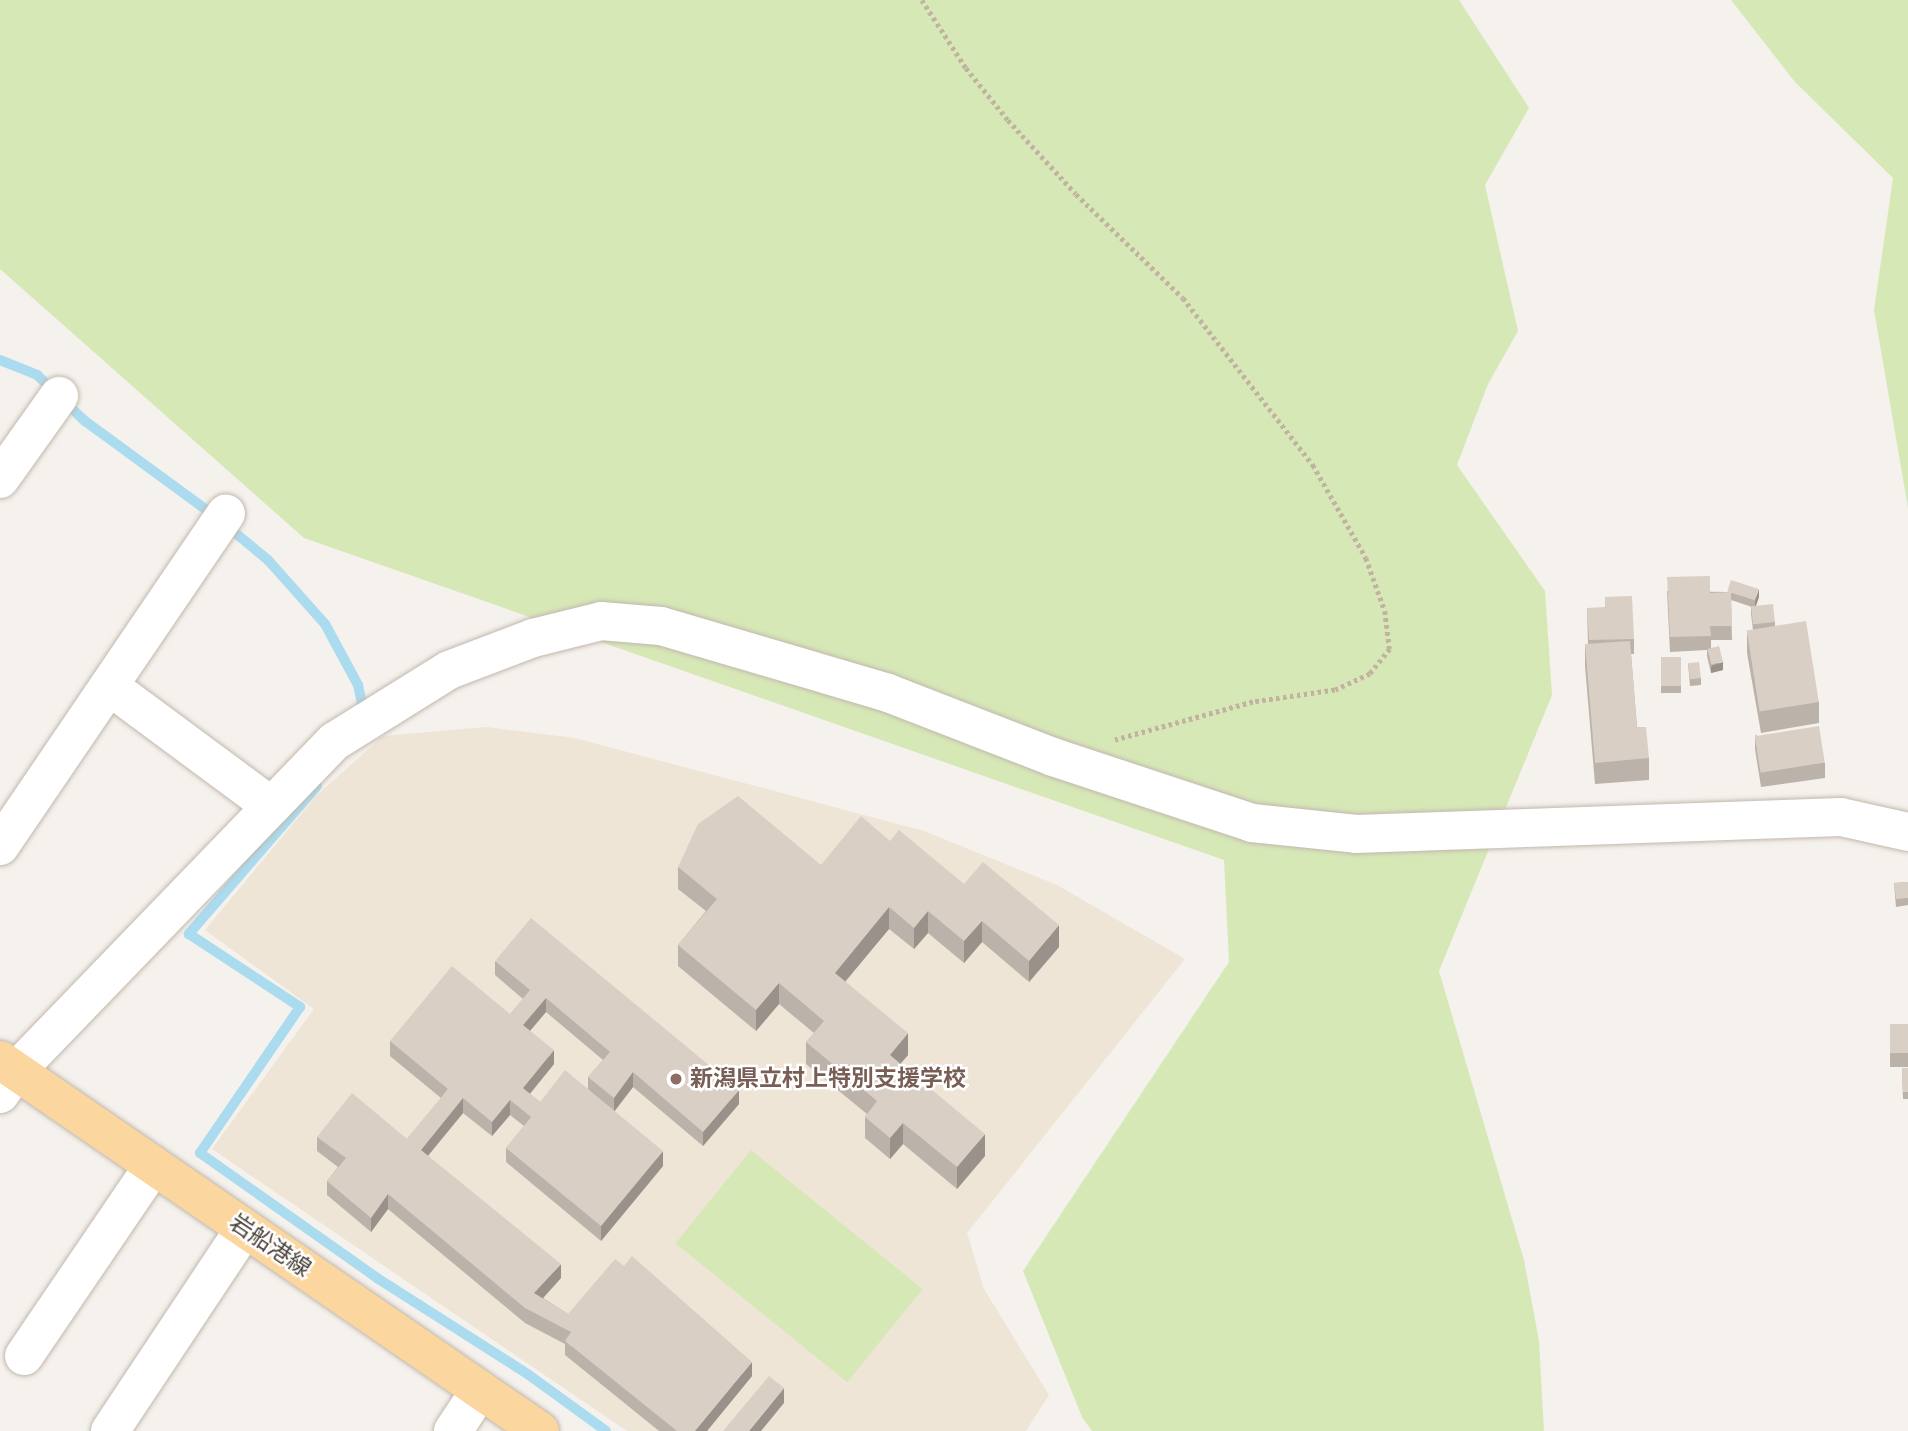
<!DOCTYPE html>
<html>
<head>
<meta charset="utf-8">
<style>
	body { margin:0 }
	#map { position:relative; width:1908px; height:1431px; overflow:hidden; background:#f5f1ec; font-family:"Nunito Sans","Noto Sans JP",sans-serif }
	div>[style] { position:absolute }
	.education>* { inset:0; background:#eee5d7 }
	.green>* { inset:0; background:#d7e8b7; transform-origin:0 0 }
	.stream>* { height:10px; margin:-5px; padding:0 5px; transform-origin:5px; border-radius:5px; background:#abdbef }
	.path>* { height:4.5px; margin-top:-2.25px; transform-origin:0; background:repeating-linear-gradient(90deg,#c2b2a0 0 3.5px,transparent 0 7px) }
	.roads { filter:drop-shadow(0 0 2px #c1b8ae) drop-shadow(0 0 2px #c1b8ae) }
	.minor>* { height:38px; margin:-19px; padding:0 19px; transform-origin:19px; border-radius:19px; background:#fff }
	.major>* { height:38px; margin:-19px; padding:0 19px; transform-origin:19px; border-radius:19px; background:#fbd79f }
	.wall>* { inset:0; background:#bbb2a9; transform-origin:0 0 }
	.shaded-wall>* { inset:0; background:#99918a }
	.building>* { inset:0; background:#dacfc5; transform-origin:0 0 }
	.dots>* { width:19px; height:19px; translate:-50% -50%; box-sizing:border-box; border:4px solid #fff; border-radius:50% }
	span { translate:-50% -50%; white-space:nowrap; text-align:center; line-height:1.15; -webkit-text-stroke:5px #fff; paint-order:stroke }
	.education-label { font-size:23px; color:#785e54; font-weight:700 }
	.left { translate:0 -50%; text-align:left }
	.street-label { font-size:23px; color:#4a4239 }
</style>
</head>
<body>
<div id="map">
	<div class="education">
		<i style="clip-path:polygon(487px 727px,575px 738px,924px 831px,1057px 885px,1185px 959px,967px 1233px,984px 1289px,1049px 1395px,1026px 1431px,627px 1431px,212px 1149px,314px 1009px,205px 930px,316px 796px,383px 736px)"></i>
	</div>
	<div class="green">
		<i style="clip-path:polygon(0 0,1459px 0,1529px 108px,1485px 185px,1518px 331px,1488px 384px,1457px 465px,1545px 591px,1552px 695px,1439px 971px,1524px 1260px,1539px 1341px,1544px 1431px,1092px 1431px,1082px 1417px,1023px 1271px,1229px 962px,1224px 860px,304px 538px,0 269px)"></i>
		<i style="clip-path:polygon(1731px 0,1908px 0,1908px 508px,1874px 310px,1893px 178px,1795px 82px)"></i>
		<i style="left:751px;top:1150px;width:221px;height:120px;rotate:39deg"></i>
	</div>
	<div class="stream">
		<i style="left:0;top:360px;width:40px;rotate:22deg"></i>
		<i style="left:37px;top:375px;width:23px;rotate:43deg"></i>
		<i style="left:64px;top:401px;width:29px;rotate:44deg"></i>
		<i style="left:85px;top:421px;width:162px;rotate:36.2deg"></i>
		<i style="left:228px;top:527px;width:52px;rotate:39.5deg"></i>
		<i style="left:268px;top:560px;width:86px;rotate:48.3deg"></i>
		<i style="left:325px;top:624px;width:69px;rotate:61.6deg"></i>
		<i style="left:358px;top:685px;width:30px;rotate:78deg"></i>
		<i style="left:317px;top:786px;width:196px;rotate:130.9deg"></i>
		<i style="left:189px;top:934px;width:133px;rotate:33.3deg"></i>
		<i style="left:300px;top:1007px;width:177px;rotate:124.4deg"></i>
		<i style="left:200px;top:1153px;width:217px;rotate:35.2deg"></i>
		<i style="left:377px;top:1278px;width:180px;rotate:32.5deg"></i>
		<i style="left:529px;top:1375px;width:95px;rotate:36deg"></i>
	</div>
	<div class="path">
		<i style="left:922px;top:0;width:81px;rotate:57.1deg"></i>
		<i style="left:966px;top:68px;width:67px;rotate:51.1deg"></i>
		<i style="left:1008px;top:120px;width:100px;rotate:47.4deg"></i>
		<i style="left:1076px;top:194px;width:149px;rotate:44.2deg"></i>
		<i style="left:1183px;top:298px;width:212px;rotate:52.1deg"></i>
		<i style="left:1313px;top:465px;width:107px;rotate:60.3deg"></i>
		<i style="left:1366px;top:558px;width:56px;rotate:70.3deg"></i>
		<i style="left:1385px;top:611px;width:38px;rotate:83deg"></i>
		<i style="left:1390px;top:649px;width:32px;rotate:129deg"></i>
		<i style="left:1370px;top:674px;width:38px;rotate:155deg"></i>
		<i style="left:1335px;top:690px;width:83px;rotate:171.7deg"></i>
		<i style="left:1253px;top:702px;width:143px;rotate:164.6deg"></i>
	</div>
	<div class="roads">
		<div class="minor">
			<i style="left:0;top:479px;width:102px;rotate:-54.6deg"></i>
			<i style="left:109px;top:686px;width:202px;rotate:36.5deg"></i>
			<i style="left:0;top:846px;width:402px;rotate:-55.8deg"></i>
			<i style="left:0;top:1094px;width:28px;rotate:-55deg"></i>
			<i style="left:16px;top:1071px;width:459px;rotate:-46deg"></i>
			<i style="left:335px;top:741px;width:134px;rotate:-31.9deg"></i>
			<i style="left:449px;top:670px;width:90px;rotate:-20.9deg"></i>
			<i style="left:533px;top:638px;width:70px;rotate:-14deg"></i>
			<i style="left:601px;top:621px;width:60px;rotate:4.8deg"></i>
			<i style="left:661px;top:626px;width:237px;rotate:16.4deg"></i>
			<i style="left:888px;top:693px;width:177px;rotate:21.2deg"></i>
			<i style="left:1053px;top:757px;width:210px;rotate:18.3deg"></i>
			<i style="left:1252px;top:823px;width:105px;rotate:6deg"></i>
			<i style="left:1356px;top:834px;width:485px;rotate:-2deg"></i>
			<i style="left:1841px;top:817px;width:69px;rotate:12.6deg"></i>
			<i style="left:24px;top:1356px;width:230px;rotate:-55.8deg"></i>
			<i style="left:110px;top:1431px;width:242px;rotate:-56.4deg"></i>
			<i style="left:453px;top:1431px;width:49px;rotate:-56.6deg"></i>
		</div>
		<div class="major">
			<i style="left:0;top:1060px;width:655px;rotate:34.49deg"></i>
		</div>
	</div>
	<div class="wall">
		<i style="clip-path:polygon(1667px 591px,1727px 592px,1759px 597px,1756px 606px,1775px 622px,1775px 627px,1819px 702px,1819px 723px,1761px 733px,1747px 653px,1747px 631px,1753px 630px,1751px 614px,1751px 607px,1752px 607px,1731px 600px,1732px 640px,1711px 640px,1711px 648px,1723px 670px,1711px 673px,1707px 656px,1707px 650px,1670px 652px)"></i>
		<i style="clip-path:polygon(1587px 608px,1634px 639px,1634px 654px,1631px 654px,1637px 727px,1649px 758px,1649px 780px,1595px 784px,1585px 666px,1585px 644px,1588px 644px)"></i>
		<i style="left:1661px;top:657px;width:20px;height:36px"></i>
		<i style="clip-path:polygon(1688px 663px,1701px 678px,1701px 685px,1690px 686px)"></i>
		<i style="clip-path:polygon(1755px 735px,1825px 763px,1825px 778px,1761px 787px,1755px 749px)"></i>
		<i style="clip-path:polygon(890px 841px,964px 884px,1059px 947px,1029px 982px,982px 942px,964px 963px,928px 933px,914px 949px,889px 929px,845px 981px,908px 1055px,900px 1064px,985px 1156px,957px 1189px,903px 1144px,890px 1159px,865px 1138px,865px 1117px,867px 1114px,806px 1064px,806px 1042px,814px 1033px,779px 1004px,756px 1031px,678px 966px,678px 945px,706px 911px,678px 889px,678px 867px,821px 865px)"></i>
		<i style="clip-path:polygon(1908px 882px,1908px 905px,1896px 907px,1894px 883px)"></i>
		<i style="clip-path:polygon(evenodd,495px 961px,739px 1104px,703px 1146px,633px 1087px,614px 1111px,663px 1166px,601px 1241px,506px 1162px,506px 1148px,524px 1126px,510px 1115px,492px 1136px,463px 1113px,428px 1156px,561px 1278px,543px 1298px,568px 1314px,752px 1376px,707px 1431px,659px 1431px,565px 1355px,565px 1344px,525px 1323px,388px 1209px,371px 1232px,327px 1195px,327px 1181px,338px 1167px,317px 1151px,317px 1137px,407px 1139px,441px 1098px,390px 1056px,390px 1041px,510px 1014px,523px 999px,495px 975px,495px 961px,546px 1012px,603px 1060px,588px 1077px,588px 1089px,540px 1102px,530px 1094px,554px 1064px,530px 1031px,546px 1012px)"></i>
		<i style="left:1908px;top:1024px;width:43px;height:18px;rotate:90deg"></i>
		<i style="clip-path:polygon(1902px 1068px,1908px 1068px,1908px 1099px,1903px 1099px)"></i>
	</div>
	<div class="shaded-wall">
		<i style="clip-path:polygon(1759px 589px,1759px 597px,1755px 608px,1755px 600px)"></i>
		<i style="clip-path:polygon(1723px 662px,1723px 670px,1711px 673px,1711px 666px)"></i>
		<i style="clip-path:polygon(889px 907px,889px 929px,835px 994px,835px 973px)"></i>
		<i style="clip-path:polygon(928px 911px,928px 933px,914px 949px,914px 928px)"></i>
		<i style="clip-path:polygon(982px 921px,982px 942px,964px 963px,964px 941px)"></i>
		<i style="clip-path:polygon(1059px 925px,1059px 947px,1029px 982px,1029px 961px)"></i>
		<i style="clip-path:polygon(779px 983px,779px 1004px,756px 1031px,756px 1010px)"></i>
		<i style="clip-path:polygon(546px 998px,546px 1012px,523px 1039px,523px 1025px)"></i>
		<i style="clip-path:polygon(908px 1033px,908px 1055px,890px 1076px,890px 1055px)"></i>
		<i style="clip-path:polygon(554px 1050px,554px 1064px,523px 1102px,523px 1088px)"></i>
		<i style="clip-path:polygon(633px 1072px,633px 1087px,614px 1112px,614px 1098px)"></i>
		<i style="clip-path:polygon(739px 1090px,739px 1104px,703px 1146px,703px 1132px)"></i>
		<i style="clip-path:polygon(463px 1098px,463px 1113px,421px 1164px,421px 1150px)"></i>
		<i style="clip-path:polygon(510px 1100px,510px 1115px,492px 1136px,492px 1122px)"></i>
		<i style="clip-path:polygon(903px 1123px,903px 1144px,890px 1159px,890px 1138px)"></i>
		<i style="clip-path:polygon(985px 1134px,985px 1156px,957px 1189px,957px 1167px)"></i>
		<i style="clip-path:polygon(663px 1151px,663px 1166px,601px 1241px,601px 1226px)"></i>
		<i style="clip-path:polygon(388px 1194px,388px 1209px,371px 1232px,371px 1218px)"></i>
		<i style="clip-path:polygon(561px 1264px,561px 1278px,534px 1308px,534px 1293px)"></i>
		<i style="clip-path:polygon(752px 1362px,752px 1376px,707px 1431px,695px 1431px)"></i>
		<i style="clip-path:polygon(784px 1388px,784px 1403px,761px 1431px,749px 1431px)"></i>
	</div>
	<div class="building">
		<i style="clip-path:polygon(1710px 576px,1710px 593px,1731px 592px,1732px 626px,1710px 626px,1711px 636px,1670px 637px,1667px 577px)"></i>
		<i style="left:1731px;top:580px;width:29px;height:12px;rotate:18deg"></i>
		<i style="clip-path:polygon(1632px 596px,1634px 639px,1589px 640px,1587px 608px,1605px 607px,1605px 597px)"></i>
		<i style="left:1773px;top:604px;width:18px;height:22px;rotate:84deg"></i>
		<i style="left:1806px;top:621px;width:82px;height:60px;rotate:81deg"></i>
		<i style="clip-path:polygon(1630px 641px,1637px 727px,1646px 727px,1649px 758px,1595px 763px,1585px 644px)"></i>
		<i style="left:1719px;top:646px;width:16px;height:12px;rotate:76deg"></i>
		<i style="left:1661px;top:657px;width:20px;height:29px"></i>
		<i style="left:1699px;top:662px;width:16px;height:11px;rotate:83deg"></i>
		<i style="left:1819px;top:726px;width:37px;height:65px;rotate:81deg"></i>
		<i style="clip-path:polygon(738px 796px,821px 865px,861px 816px,890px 841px,899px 830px,964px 884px,983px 862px,1059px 925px,1029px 961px,982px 921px,964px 941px,928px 911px,914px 928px,889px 907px,835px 973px,908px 1033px,890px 1055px,985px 1134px,957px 1167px,903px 1123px,890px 1138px,865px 1117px,877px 1101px,806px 1042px,824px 1021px,779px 983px,756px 1010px,678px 945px,717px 899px,678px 867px,698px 824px)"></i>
		<i style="clip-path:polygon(1908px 882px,1908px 898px,1896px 899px,1894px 883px)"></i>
		<i style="clip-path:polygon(531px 918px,739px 1090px,703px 1132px,633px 1072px,614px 1098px,588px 1077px,610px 1052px,546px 998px,523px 1025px,554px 1050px,523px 1088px,540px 1102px,565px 1070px,663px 1151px,601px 1226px,506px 1148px,531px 1117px,510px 1100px,492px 1122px,463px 1098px,421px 1150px,561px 1264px,534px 1293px,568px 1314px,615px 1259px,624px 1266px,632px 1256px,752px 1362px,695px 1431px,677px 1431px,565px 1341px,571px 1332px,525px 1308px,388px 1194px,371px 1218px,327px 1181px,346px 1158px,317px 1137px,352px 1093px,407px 1139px,448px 1089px,390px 1041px,452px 966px,510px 1014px,530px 990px,495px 961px)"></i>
		<i style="left:1908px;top:1024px;width:29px;height:18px;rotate:90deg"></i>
		<i style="clip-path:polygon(1902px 1068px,1908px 1068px,1908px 1092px,1903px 1092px)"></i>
		<i style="clip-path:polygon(769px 1376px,784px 1388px,749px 1431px,723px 1431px)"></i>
	</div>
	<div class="dots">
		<i style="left:676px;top:1079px;background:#8d6e63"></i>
	</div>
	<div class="education-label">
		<span class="left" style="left:690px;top:1079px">新潟県立村上特別支援学校</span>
	</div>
	<div class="street-label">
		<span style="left:270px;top:1246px;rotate:34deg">岩船港線</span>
	</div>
</div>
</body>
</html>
